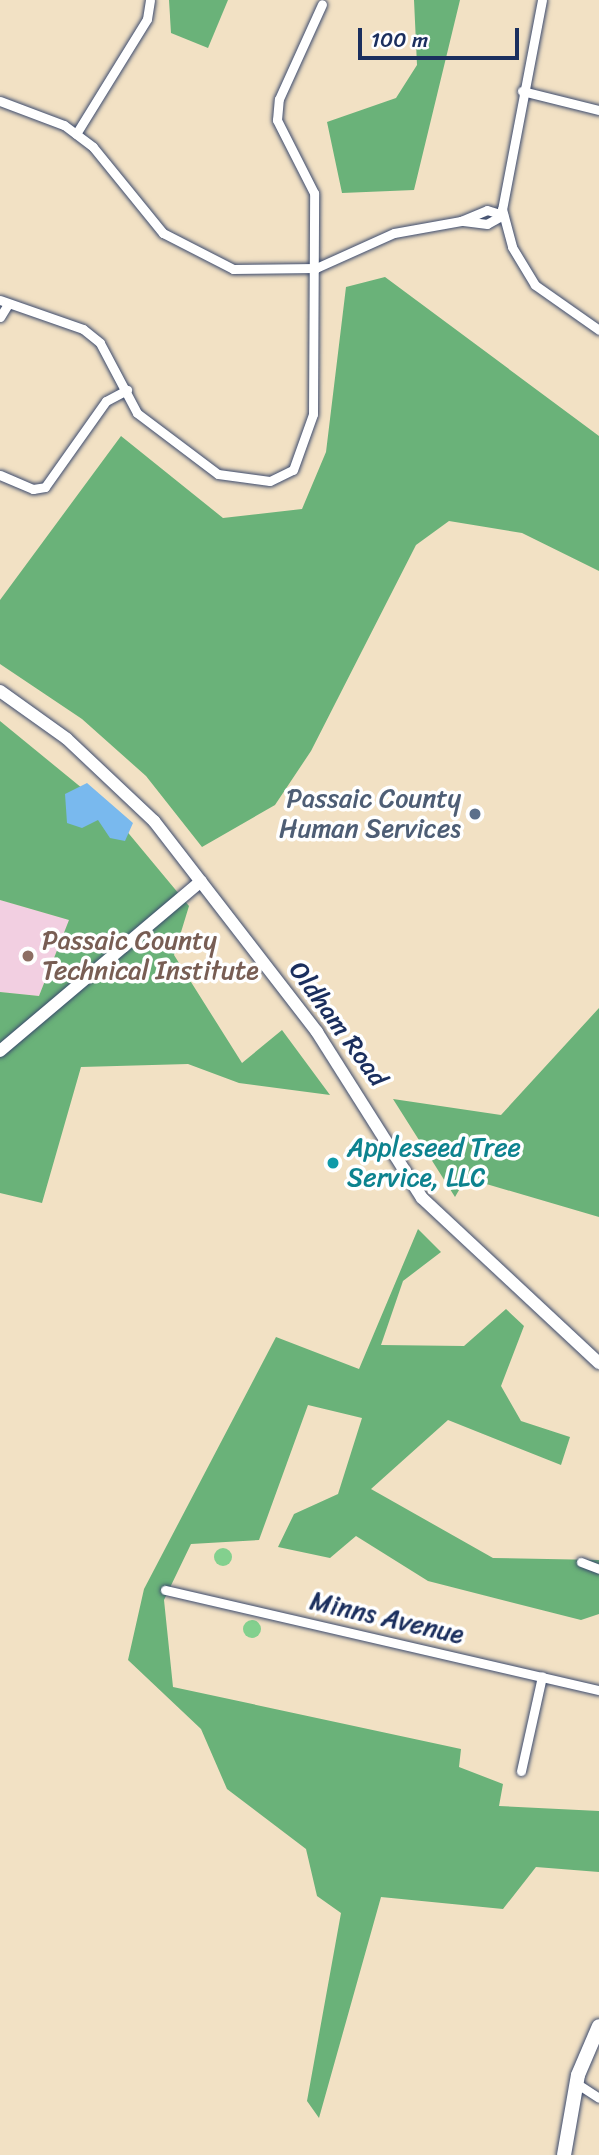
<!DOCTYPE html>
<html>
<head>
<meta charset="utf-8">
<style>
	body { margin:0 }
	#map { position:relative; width:599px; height:2155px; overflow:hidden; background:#f2e1c4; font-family:Sriracha,sans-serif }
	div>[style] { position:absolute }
	.built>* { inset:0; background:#f2cfe1 }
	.green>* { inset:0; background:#83d08e }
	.round { border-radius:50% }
	.forest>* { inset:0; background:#6ab279 }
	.water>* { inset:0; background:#79b9ee }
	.roads { filter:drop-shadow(0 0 2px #3b4a6d) drop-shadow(0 0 2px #3b4a6d) }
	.street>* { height:9px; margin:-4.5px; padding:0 4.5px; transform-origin:4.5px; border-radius:4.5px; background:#fff }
	.secondary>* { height:12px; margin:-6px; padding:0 6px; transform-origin:6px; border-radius:6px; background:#fff }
	.primary>* { height:14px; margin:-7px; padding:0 7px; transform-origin:7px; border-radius:7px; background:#fff }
	.dots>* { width:19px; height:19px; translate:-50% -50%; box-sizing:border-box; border:4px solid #fff; border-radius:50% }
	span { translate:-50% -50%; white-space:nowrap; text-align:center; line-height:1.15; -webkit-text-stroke:7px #fff; paint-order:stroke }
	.service-label { font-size:26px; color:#4e5e75 }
	.right { translate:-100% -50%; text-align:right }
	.education-label { font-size:26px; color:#785e54 }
	.left { translate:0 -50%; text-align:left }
	.street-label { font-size:26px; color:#1b2f5e }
	.culture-label { font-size:26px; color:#0d838f }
	.scale { position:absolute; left:358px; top:28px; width:161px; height:32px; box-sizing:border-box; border:4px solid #1b2f5e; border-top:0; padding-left:9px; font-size:21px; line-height:24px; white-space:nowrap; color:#1b2f5e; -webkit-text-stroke:5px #fff; paint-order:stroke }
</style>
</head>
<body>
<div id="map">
	<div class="built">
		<i style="clip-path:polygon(0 900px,69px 920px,39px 996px,0 992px)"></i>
	</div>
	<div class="green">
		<i class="round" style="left:214px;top:1548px;width:18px;height:18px"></i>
		<i class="round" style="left:243px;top:1620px;width:18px;height:18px"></i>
	</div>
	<div class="forest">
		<i style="clip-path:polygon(169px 0,228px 0,208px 48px,171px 33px)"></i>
		<i style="clip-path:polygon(414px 0,460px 0,414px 190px,342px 193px,327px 122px,396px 98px,417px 65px)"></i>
		<i style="clip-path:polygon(385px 277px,599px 436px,599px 571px,522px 533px,449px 521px,416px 545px,311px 751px,275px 805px,202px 847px,146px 776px,82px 719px,0 664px,0 600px,121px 436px,223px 518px,302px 509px,326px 452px,346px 287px)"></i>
		<i style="clip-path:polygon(0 721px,110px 811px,189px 906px,174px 955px,242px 1063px,282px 1030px,330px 1095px,239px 1083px,188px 1064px,81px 1067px,42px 1203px,0 1193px,0 992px,39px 996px,69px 920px,0 900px)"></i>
		<i style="clip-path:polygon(599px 1008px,599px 1217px,466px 1178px,455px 1197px,393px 1099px,501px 1115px)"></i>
		<i style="clip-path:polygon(418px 1229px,441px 1252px,403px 1281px,381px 1345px,464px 1346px,506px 1309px,524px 1326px,501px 1386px,521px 1421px,570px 1437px,561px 1465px,448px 1420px,371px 1489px,493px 1558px,599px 1560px,599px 1614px,581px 1620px,428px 1581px,356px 1536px,330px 1558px,278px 1547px,294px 1514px,338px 1494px,362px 1418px,308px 1405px,259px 1540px,191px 1544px,164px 1600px,173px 1687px,461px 1749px,459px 1767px,503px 1784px,499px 1806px,599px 1811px,599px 1872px,536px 1867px,503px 1909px,381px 1897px,319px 2118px,307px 2101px,341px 1913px,317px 1896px,306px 1849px,227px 1789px,201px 1729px,128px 1660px,144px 1589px,276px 1337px,359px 1369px)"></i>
	</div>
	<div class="water">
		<i style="clip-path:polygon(87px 783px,133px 823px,125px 841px,110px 838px,98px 820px,82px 828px,67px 823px,65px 794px)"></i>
	</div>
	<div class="roads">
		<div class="street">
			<i style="left:542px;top:0;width:213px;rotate:100.8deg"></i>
			<i style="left:502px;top:209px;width:39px;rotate:75deg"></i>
			<i style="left:512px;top:247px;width:44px;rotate:58.8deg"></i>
			<i style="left:535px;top:285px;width:78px;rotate:35.1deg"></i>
			<i style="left:522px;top:91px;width:79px;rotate:13.9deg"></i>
			<i style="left:0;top:101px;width:68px;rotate:20.6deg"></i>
			<i style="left:64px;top:125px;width:36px;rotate:37deg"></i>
			<i style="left:93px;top:147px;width:111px;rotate:50.9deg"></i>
			<i style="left:163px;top:233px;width:79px;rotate:27.2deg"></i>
			<i style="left:233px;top:269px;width:83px;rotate:-0.7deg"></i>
			<i style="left:316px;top:268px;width:85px;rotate:-24.2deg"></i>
			<i style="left:394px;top:233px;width:68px;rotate:-10.2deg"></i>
			<i style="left:76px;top:134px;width:135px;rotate:-58.3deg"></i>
			<i style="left:147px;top:19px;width:19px;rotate:-81deg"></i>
			<i style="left:487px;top:210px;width:17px;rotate:17deg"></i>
			<i style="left:503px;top:215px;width:18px;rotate:151deg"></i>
			<i style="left:487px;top:224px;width:26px;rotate:-173deg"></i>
			<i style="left:461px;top:221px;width:28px;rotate:-23deg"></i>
			<i style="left:0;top:300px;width:88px;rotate:19.3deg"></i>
			<i style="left:83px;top:329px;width:22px;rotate:39deg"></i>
			<i style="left:100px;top:343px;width:79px;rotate:62.1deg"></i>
			<i style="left:137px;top:413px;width:101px;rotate:37deg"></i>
			<i style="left:218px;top:474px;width:52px;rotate:7.7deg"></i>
			<i style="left:270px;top:481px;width:25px;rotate:-26deg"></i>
			<i style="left:293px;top:470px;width:59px;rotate:-70.3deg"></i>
			<i style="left:313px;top:414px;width:221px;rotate:-89.7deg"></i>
			<i style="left:314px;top:193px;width:82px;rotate:-116.9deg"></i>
			<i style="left:277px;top:120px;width:21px;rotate:-85deg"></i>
			<i style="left:279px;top:99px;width:104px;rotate:-65.6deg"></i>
			<i style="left:0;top:317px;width:13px;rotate:-58deg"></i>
			<i style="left:0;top:475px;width:36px;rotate:23deg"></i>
			<i style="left:33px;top:489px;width:12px;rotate:-9deg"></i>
			<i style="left:45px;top:487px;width:105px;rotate:-54.7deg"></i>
			<i style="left:106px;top:401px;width:24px;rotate:-28deg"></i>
			<i style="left:581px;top:1562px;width:19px;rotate:21deg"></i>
			<i style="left:165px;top:1590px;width:445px;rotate:13deg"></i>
			<i style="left:521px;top:1771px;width:97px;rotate:-77.5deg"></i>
			<i style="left:576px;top:2083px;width:27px;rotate:33deg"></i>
		</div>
		<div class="secondary">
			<i style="left:0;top:691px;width:82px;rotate:35.6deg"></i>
			<i style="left:67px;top:739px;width:120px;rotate:43.3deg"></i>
			<i style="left:154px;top:821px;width:267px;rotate:52.3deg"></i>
			<i style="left:317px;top:1032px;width:196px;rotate:57.7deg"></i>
			<i style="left:422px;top:1198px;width:242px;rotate:43deg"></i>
			<i style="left:0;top:1051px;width:263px;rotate:-40.2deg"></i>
		</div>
		<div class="primary">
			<i style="left:564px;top:2155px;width:81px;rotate:-80.1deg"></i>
			<i style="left:578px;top:2075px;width:53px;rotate:-66.8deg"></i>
		</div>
	</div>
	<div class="dots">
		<i style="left:475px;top:814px;background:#5c6f8a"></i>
		<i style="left:28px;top:956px;background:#8d6e63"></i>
		<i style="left:333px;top:1163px;background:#0f9aa8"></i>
	</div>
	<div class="service-label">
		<span class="right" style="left:461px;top:814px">Passaic County<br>Human Services</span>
	</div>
	<div class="education-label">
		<span class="left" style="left:42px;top:956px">Passaic County<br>Technical Institute</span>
	</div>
	<div class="street-label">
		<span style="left:338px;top:1024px;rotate:54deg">Oldham Road</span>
		<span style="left:387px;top:1618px;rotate:13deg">Minns Avenue</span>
	</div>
	<div class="culture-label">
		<span class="left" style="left:347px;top:1163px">Appleseed Tree<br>Service, LLC</span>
	</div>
	<div class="scale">100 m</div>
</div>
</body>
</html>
